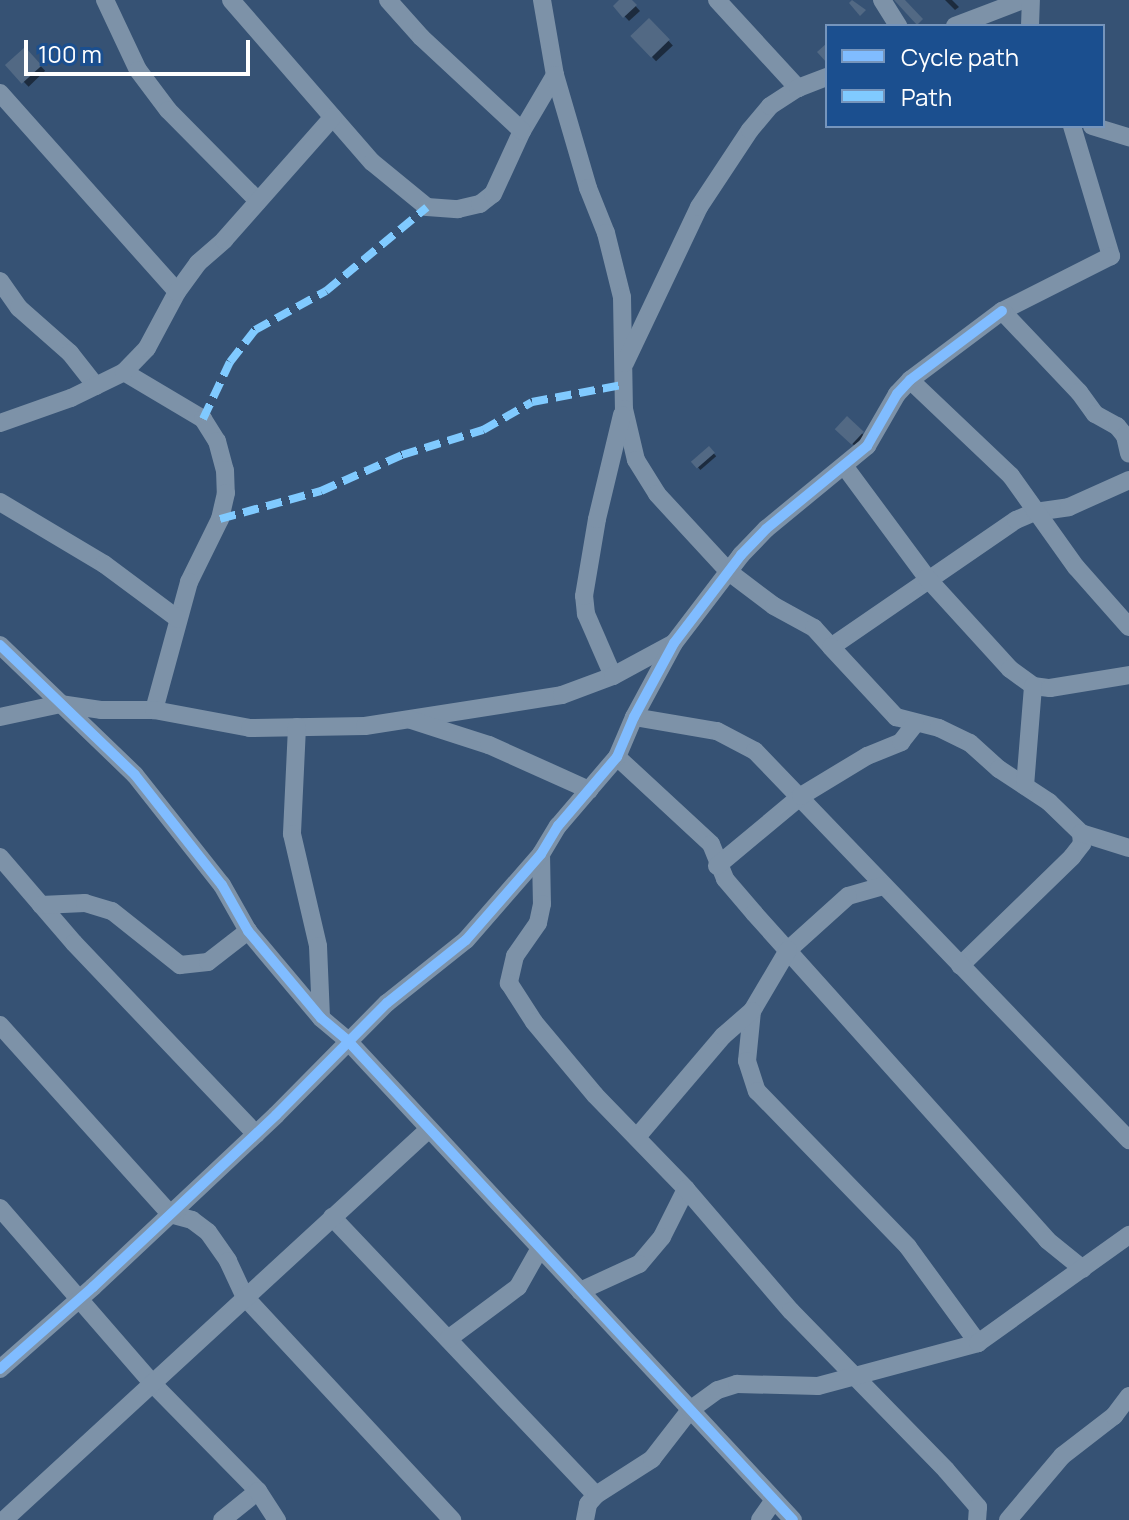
<!DOCTYPE html>
<html>
<head>
<meta charset="utf-8">
<style>
	body { margin:0 }
	#map { position:relative; width:1129px; height:1520px; overflow:hidden; background:#365274; font-family:Manrope,sans-serif }
	div>[style] { position:absolute }
	.shadow>* { inset:0; background:#0007; transform-origin:0 0 }
	.building>* { inset:0; background:#526984; transform-origin:0 0 }
	.street>* { height:18px; margin:-9px; padding:0 9px; transform-origin:9px; border-radius:9px; background:#7d92a8 }
	.quiet>* { height:8px; margin-top:-4px; transform-origin:0; background:repeating-linear-gradient(90deg,#80caff 0 16px,transparent 0 24px) }
	.cycleway>* { height:10px; margin:-5px; padding:0 5px; transform-origin:5px; border-radius:5px; background:#80bcff }
	span { translate:-50% -50%; white-space:nowrap; text-align:center; line-height:1.15; -webkit-text-stroke:8px #1b4f8f; paint-order:stroke }
	.legend { position:absolute; left:825px; top:24px; width:280px; height:104px; box-sizing:border-box; background:#1b4f8f; border:2px solid #7695bc; margin:0; padding:10px 14px; list-style:none; font-size:24px; color:#fff }
	.legend li { display:flex; align-items:center; gap:16px; height:40px }
	.legend b { width:40px; border:2px solid #7695bc }
	.scale { position:absolute; left:24px; top:40px; width:226px; height:36px; box-sizing:border-box; border:4px solid #fff; border-top:0; padding-left:10px; font-size:24px; line-height:28px; white-space:nowrap; color:#fff; -webkit-text-stroke:6px #1b4f8f; paint-order:stroke }
</style>
</head>
<body>
<div id="map">
	<div class="shadow">
		<i style="clip-path:polygon(622px 0,630px 0,640px 11px,629px 21px,615px 6px)"></i>
		<i style="clip-path:polygon(945px 0,952px 0,959px 7px,955px 10px)"></i>
		<i style="left:649px;top:20px;width:35px;height:23px;rotate:47deg"></i>
		<i style="left:25px;top:50px;width:29px;height:23px;rotate:46deg"></i>
		<i style="left:847px;top:419px;width:28px;height:14px;rotate:44deg"></i>
		<i style="left:709px;top:448px;width:11px;height:21px;rotate:49deg"></i>
	</div>
	<div class="building">
		<i style="clip-path:polygon(619px 0,632px 0,637px 5px,623px 18px,613px 6px)"></i>
		<i style="clip-path:polygon(852px 0,866px 10px,860px 16px,849px 3px)"></i>
		<i style="clip-path:polygon(894px 0,905px 0,923px 19px,917px 25px)"></i>
		<i style="left:649px;top:18px;width:30px;height:26px;rotate:46deg"></i>
		<i style="clip-path:polygon(827px 43px,827px 63px,817px 52px)"></i>
		<i style="left:25px;top:47px;width:25px;height:27px;rotate:48deg"></i>
		<i style="left:847px;top:416px;width:23px;height:18px;rotate:43deg"></i>
		<i style="left:709px;top:446px;width:9px;height:24px;rotate:49deg"></i>
	</div>
	<div class="street">
		<i style="left:105px;top:0;width:77px;rotate:64.8deg"></i>
		<i style="left:138px;top:70px;width:50px;rotate:53.1deg"></i>
		<i style="left:168px;top:110px;width:128px;rotate:45.3deg"></i>
		<i style="left:231px;top:0;width:215px;rotate:49deg"></i>
		<i style="left:372px;top:162px;width:71px;rotate:39.3deg"></i>
		<i style="left:427px;top:207px;width:31px;rotate:4deg"></i>
		<i style="left:458px;top:209px;width:23px;rotate:-13deg"></i>
		<i style="left:480px;top:204px;width:16px;rotate:-38deg"></i>
		<i style="left:493px;top:194px;width:69px;rotate:-65.3deg"></i>
		<i style="left:522px;top:131px;width:65px;rotate:-59.5deg"></i>
		<i style="left:388px;top:0;width:50px;rotate:48.3deg"></i>
		<i style="left:421px;top:37px;width:138px;rotate:42.9deg"></i>
		<i style="left:542px;top:0;width:76px;rotate:80.2deg"></i>
		<i style="left:555px;top:75px;width:118px;rotate:73.7deg"></i>
		<i style="left:588px;top:188px;width:48px;rotate:68.2deg"></i>
		<i style="left:606px;top:233px;width:66px;rotate:76deg"></i>
		<i style="left:622px;top:297px;width:112px;rotate:89deg"></i>
		<i style="left:624px;top:409px;width:52px;rotate:76.8deg"></i>
		<i style="left:636px;top:460px;width:40px;rotate:58deg"></i>
		<i style="left:657px;top:494px;width:106px;rotate:47.3deg"></i>
		<i style="left:729px;top:572px;width:56px;rotate:37.1deg"></i>
		<i style="left:774px;top:606px;width:46px;rotate:28.8deg"></i>
		<i style="left:814px;top:628px;width:25px;rotate:48deg"></i>
		<i style="left:831px;top:647px;width:224px;rotate:-34.5deg"></i>
		<i style="left:1016px;top:520px;width:21px;rotate:-23deg"></i>
		<i style="left:1035px;top:512px;width:34px;rotate:-8deg"></i>
		<i style="left:1069px;top:507px;width:66px;rotate:-24.2deg"></i>
		<i style="left:717px;top:0;width:120px;rotate:47.4deg"></i>
		<i style="left:882px;top:0;width:31px;rotate:58deg"></i>
		<i style="left:955px;top:26px;width:73px;rotate:-20.9deg"></i>
		<i style="left:1030px;top:26px;width:26px;rotate:-88deg"></i>
		<i style="left:0;top:93px;width:266px;rotate:48.3deg"></i>
		<i style="left:1072px;top:126px;width:136px;rotate:73.3deg"></i>
		<i style="left:1111px;top:256px;width:122px;rotate:153.2deg"></i>
		<i style="left:1002px;top:311px;width:112px;rotate:46.5deg"></i>
		<i style="left:1079px;top:392px;width:27px;rotate:54deg"></i>
		<i style="left:1095px;top:414px;width:25px;rotate:29deg"></i>
		<i style="left:1117px;top:426px;width:13px;rotate:51deg"></i>
		<i style="left:1125px;top:436px;width:18px;rotate:77deg"></i>
		<i style="left:1092px;top:126px;width:39px;rotate:17deg"></i>
		<i style="left:0;top:281px;width:33px;rotate:55deg"></i>
		<i style="left:19px;top:308px;width:68px;rotate:41.4deg"></i>
		<i style="left:70px;top:353px;width:42px;rotate:51.8deg"></i>
		<i style="left:625px;top:363px;width:173px;rotate:-64.6deg"></i>
		<i style="left:699px;top:207px;width:92px;rotate:-56.5deg"></i>
		<i style="left:750px;top:130px;width:31px;rotate:-50deg"></i>
		<i style="left:770px;top:106px;width:33px;rotate:-33deg"></i>
		<i style="left:798px;top:88px;width:31px;rotate:-21deg"></i>
		<i style="left:124px;top:372px;width:92px;rotate:30.7deg"></i>
		<i style="left:203px;top:419px;width:26px;rotate:58deg"></i>
		<i style="left:217px;top:441px;width:30px;rotate:75deg"></i>
		<i style="left:225px;top:470px;width:23px;rotate:88deg"></i>
		<i style="left:226px;top:493px;width:27px;rotate:103deg"></i>
		<i style="left:220px;top:519px;width:70px;rotate:116.2deg"></i>
		<i style="left:189px;top:582px;width:133px;rotate:105.3deg"></i>
		<i style="left:910px;top:380px;width:139px;rotate:43.5deg"></i>
		<i style="left:1011px;top:476px;width:112px;rotate:54.5deg"></i>
		<i style="left:1076px;top:567px;width:80px;rotate:48.5deg"></i>
		<i style="left:0;top:423px;width:75px;rotate:-19.4deg"></i>
		<i style="left:71px;top:398px;width:59px;rotate:-26.1deg"></i>
		<i style="left:124px;top:372px;width:33px;rotate:-46deg"></i>
		<i style="left:147px;top:348px;width:64px;rotate:-61.8deg"></i>
		<i style="left:177px;top:292px;width:36px;rotate:-54deg"></i>
		<i style="left:198px;top:263px;width:35px;rotate:-41deg"></i>
		<i style="left:224px;top:240px;width:164px;rotate:-48.5deg"></i>
		<i style="left:845px;top:467px;width:138px;rotate:53.5deg"></i>
		<i style="left:927px;top:578px;width:123px;rotate:47.6deg"></i>
		<i style="left:1010px;top:669px;width:29px;rotate:36deg"></i>
		<i style="left:1033px;top:686px;width:17px;rotate:7deg"></i>
		<i style="left:1050px;top:688px;width:80px;rotate:-9.3deg"></i>
		<i style="left:0;top:502px;width:121px;rotate:30.8deg"></i>
		<i style="left:104px;top:564px;width:92px;rotate:36.6deg"></i>
		<i style="left:0;top:645px;width:187px;rotate:43.9deg"></i>
		<i style="left:135px;top:775px;width:140px;rotate:51.7deg"></i>
		<i style="left:222px;top:885px;width:53px;rotate:60.5deg"></i>
		<i style="left:248px;top:931px;width:114px;rotate:50deg"></i>
		<i style="left:321px;top:1018px;width:34px;rotate:40deg"></i>
		<i style="left:347px;top:1040px;width:655px;rotate:47.1deg"></i>
		<i style="left:831px;top:647px;width:96px;rotate:47.1deg"></i>
		<i style="left:896px;top:717px;width:44px;rotate:14.3deg"></i>
		<i style="left:939px;top:728px;width:34px;rotate:26deg"></i>
		<i style="left:970px;top:743px;width:39px;rotate:42deg"></i>
		<i style="left:999px;top:769px;width:60px;rotate:33.4deg"></i>
		<i style="left:1049px;top:802px;width:45px;rotate:44.1deg"></i>
		<i style="left:1081px;top:833px;width:11px;rotate:85deg"></i>
		<i style="left:1082px;top:844px;width:16px;rotate:128deg"></i>
		<i style="left:1072px;top:857px;width:156px;rotate:135.8deg"></i>
		<i style="left:613px;top:676px;width:68px;rotate:-113.5deg"></i>
		<i style="left:586px;top:614px;width:18px;rotate:-96deg"></i>
		<i style="left:584px;top:596px;width:78px;rotate:-80.4deg"></i>
		<i style="left:597px;top:519px;width:107px;rotate:-76.5deg"></i>
		<i style="left:0;top:717px;width:61px;rotate:-12.2deg"></i>
		<i style="left:60px;top:704px;width:41px;rotate:8.3deg"></i>
		<i style="left:101px;top:710px;width:53px"></i>
		<i style="left:154px;top:710px;width:98px;rotate:10.6deg"></i>
		<i style="left:250px;top:728px;width:115px;rotate:-1deg"></i>
		<i style="left:365px;top:726px;width:199px;rotate:-8.9deg"></i>
		<i style="left:562px;top:695px;width:54px;rotate:-20.4deg"></i>
		<i style="left:613px;top:676px;width:69px;rotate:-28.4deg"></i>
		<i style="left:634px;top:717px;width:84px;rotate:9.6deg"></i>
		<i style="left:717px;top:731px;width:43px;rotate:27.8deg"></i>
		<i style="left:755px;top:751px;width:540px;rotate:46.13deg"></i>
		<i style="left:411px;top:720px;width:82px;rotate:17.8deg"></i>
		<i style="left:489px;top:745px;width:110px;rotate:24.2deg"></i>
		<i style="left:297px;top:727px;width:107px;rotate:92.7deg"></i>
		<i style="left:292px;top:834px;width:115px;rotate:76.9deg"></i>
		<i style="left:318px;top:946px;width:72px;rotate:87.6deg"></i>
		<i style="left:617px;top:757px;width:128px;rotate:42.8deg"></i>
		<i style="left:711px;top:844px;width:38px;rotate:68deg"></i>
		<i style="left:725px;top:879px;width:45px;rotate:49.5deg"></i>
		<i style="left:754px;top:913px;width:439px;rotate:48.1deg"></i>
		<i style="left:1047px;top:1240px;width:46px;rotate:38.9deg"></i>
		<i style="left:1025px;top:786px;width:100px;rotate:-85.4deg"></i>
		<i style="left:1081px;top:833px;width:50px;rotate:17.4deg"></i>
		<i style="left:541px;top:854px;width:50px;rotate:88.9deg"></i>
		<i style="left:542px;top:904px;width:19px;rotate:102deg"></i>
		<i style="left:538px;top:923px;width:40px;rotate:124.9deg"></i>
		<i style="left:515px;top:956px;width:28px;rotate:103deg"></i>
		<i style="left:509px;top:983px;width:46px;rotate:57.3deg"></i>
		<i style="left:534px;top:1022px;width:95px;rotate:50.1deg"></i>
		<i style="left:595px;top:1095px;width:131px;rotate:45.9deg"></i>
		<i style="left:686px;top:1189px;width:54px;rotate:116.6deg"></i>
		<i style="left:662px;top:1237px;width:35px;rotate:130deg"></i>
		<i style="left:639px;top:1264px;width:65px;rotate:155.4deg"></i>
		<i style="left:0;top:857px;width:113px;rotate:49.3deg"></i>
		<i style="left:74px;top:943px;width:264px;rotate:46.4deg"></i>
		<i style="left:717px;top:866px;width:109px;rotate:-39.8deg"></i>
		<i style="left:801px;top:796px;width:77px;rotate:-31.2deg"></i>
		<i style="left:867px;top:756px;width:37px;rotate:-22deg"></i>
		<i style="left:901px;top:742px;width:23px;rotate:-52deg"></i>
		<i style="left:883px;top:886px;width:36px;rotate:164deg"></i>
		<i style="left:848px;top:896px;width:81px;rotate:138deg"></i>
		<i style="left:788px;top:950px;width:71px;rotate:120.5deg"></i>
		<i style="left:752px;top:1011px;width:50px;rotate:95.7deg"></i>
		<i style="left:747px;top:1061px;width:32px;rotate:72deg"></i>
		<i style="left:757px;top:1091px;width:217px;rotate:45.9deg"></i>
		<i style="left:908px;top:1247px;width:119px;rotate:53.9deg"></i>
		<i style="left:41px;top:905px;width:44px;rotate:-2.6deg"></i>
		<i style="left:85px;top:903px;width:28px;rotate:17deg"></i>
		<i style="left:112px;top:911px;width:87px;rotate:38.5deg"></i>
		<i style="left:180px;top:965px;width:28px;rotate:-6deg"></i>
		<i style="left:208px;top:962px;width:51px;rotate:-37.8deg"></i>
		<i style="left:0;top:1025px;width:254px;rotate:48deg"></i>
		<i style="left:170px;top:1214px;width:23px;rotate:15deg"></i>
		<i style="left:192px;top:1220px;width:20px;rotate:37deg"></i>
		<i style="left:208px;top:1232px;width:35px;rotate:55deg"></i>
		<i style="left:228px;top:1261px;width:38px;rotate:65deg"></i>
		<i style="left:244px;top:1296px;width:306px;rotate:47.1deg"></i>
		<i style="left:637px;top:1137px;width:133px;rotate:-49.6deg"></i>
		<i style="left:723px;top:1036px;width:38px;rotate:-41deg"></i>
		<i style="left:686px;top:1189px;width:161px;rotate:49.3deg"></i>
		<i style="left:791px;top:1311px;width:222px;rotate:45.7deg"></i>
		<i style="left:946px;top:1470px;width:49px;rotate:49.1deg"></i>
		<i style="left:978px;top:1507px;width:13px;rotate:94deg"></i>
		<i style="left:0;top:1208px;width:232px;rotate:49deg"></i>
		<i style="left:152px;top:1383px;width:151px;rotate:45.5deg"></i>
		<i style="left:258px;top:1491px;width:46px;rotate:141.1deg"></i>
		<i style="left:332px;top:1217px;width:383px;rotate:46.5deg"></i>
		<i style="left:448px;top:1339px;width:87px;rotate:-36.6deg"></i>
		<i style="left:518px;top:1287px;width:45px;rotate:-60.6deg"></i>
		<i style="left:0;top:1369px;width:124px;rotate:-41.4deg"></i>
		<i style="left:93px;top:1287px;width:251px;rotate:-43.2deg"></i>
		<i style="left:276px;top:1115px;width:158px;rotate:-45.3deg"></i>
		<i style="left:387px;top:1003px;width:101px;rotate:-38.6deg"></i>
		<i style="left:466px;top:940px;width:114px;rotate:-48.9deg"></i>
		<i style="left:541px;top:854px;width:33px;rotate:-59deg"></i>
		<i style="left:558px;top:826px;width:91px;rotate:-49.5deg"></i>
		<i style="left:617px;top:757px;width:43px;rotate:-67deg"></i>
		<i style="left:634px;top:717px;width:84px;rotate:-61.6deg"></i>
		<i style="left:674px;top:643px;width:111px;rotate:-52.7deg"></i>
		<i style="left:741px;top:555px;width:36px;rotate:-46deg"></i>
		<i style="left:766px;top:529px;width:131px;rotate:-39.4deg"></i>
		<i style="left:867px;top:446px;width:60px;rotate:-60deg"></i>
		<i style="left:897px;top:394px;width:19px;rotate:-47deg"></i>
		<i style="left:910px;top:380px;width:115px;rotate:-36.9deg"></i>
		<i style="left:258px;top:1491px;width:35px;rotate:57deg"></i>
		<i style="left:4px;top:1520px;width:577px;rotate:-42.61deg"></i>
		<i style="left:585px;top:1520px;width:16px;rotate:-79deg"></i>
		<i style="left:588px;top:1504px;width:12px;rotate:-48deg"></i>
		<i style="left:596px;top:1495px;width:67px;rotate:-32.7deg"></i>
		<i style="left:652px;top:1459px;width:62px;rotate:-52.2deg"></i>
		<i style="left:690px;top:1410px;width:34px;rotate:-36deg"></i>
		<i style="left:718px;top:1390px;width:20px;rotate:-18deg"></i>
		<i style="left:737px;top:1384px;width:81px;rotate:1.4deg"></i>
		<i style="left:818px;top:1386px;width:166px;rotate:-15deg"></i>
		<i style="left:978px;top:1343px;width:186px;rotate:-35.6deg"></i>
		<i style="left:760px;top:1520px;width:24px;rotate:-55deg"></i>
		<i style="left:1008px;top:1520px;width:84px;rotate:-49.8deg"></i>
		<i style="left:1062px;top:1456px;width:66px;rotate:-37.6deg"></i>
		<i style="left:1114px;top:1416px;width:25px;rotate:-53deg"></i>
	</div>
	<div class="quiet">
		<i style="left:203px;top:419px;width:63px;rotate:-64.7deg"></i>
		<i style="left:230px;top:362px;width:41px;rotate:-52deg"></i>
		<i style="left:255px;top:330px;width:81px;rotate:-28.8deg"></i>
		<i style="left:326px;top:291px;width:131px;rotate:-39.7deg"></i>
		<i style="left:220px;top:519px;width:105px;rotate:-15.5deg"></i>
		<i style="left:321px;top:491px;width:89px;rotate:-24deg"></i>
		<i style="left:402px;top:455px;width:85px;rotate:-17.2deg"></i>
		<i style="left:483px;top:430px;width:56px;rotate:-29.7deg"></i>
		<i style="left:532px;top:402px;width:92px;rotate:-10.7deg"></i>
	</div>
	<div class="cycleway">
		<i style="left:0;top:645px;width:187px;rotate:43.9deg"></i>
		<i style="left:135px;top:775px;width:140px;rotate:51.7deg"></i>
		<i style="left:222px;top:885px;width:53px;rotate:60.5deg"></i>
		<i style="left:248px;top:931px;width:114px;rotate:50deg"></i>
		<i style="left:321px;top:1018px;width:34px;rotate:40deg"></i>
		<i style="left:347px;top:1040px;width:655px;rotate:47.1deg"></i>
		<i style="left:0;top:1369px;width:124px;rotate:-41.4deg"></i>
		<i style="left:93px;top:1287px;width:251px;rotate:-43.2deg"></i>
		<i style="left:276px;top:1115px;width:158px;rotate:-45.3deg"></i>
		<i style="left:387px;top:1003px;width:101px;rotate:-38.6deg"></i>
		<i style="left:466px;top:940px;width:114px;rotate:-48.9deg"></i>
		<i style="left:541px;top:854px;width:33px;rotate:-59deg"></i>
		<i style="left:558px;top:826px;width:91px;rotate:-49.5deg"></i>
		<i style="left:617px;top:757px;width:43px;rotate:-67deg"></i>
		<i style="left:634px;top:717px;width:84px;rotate:-61.6deg"></i>
		<i style="left:674px;top:643px;width:111px;rotate:-52.7deg"></i>
		<i style="left:741px;top:555px;width:36px;rotate:-46deg"></i>
		<i style="left:766px;top:529px;width:131px;rotate:-39.4deg"></i>
		<i style="left:867px;top:446px;width:60px;rotate:-60deg"></i>
		<i style="left:897px;top:394px;width:19px;rotate:-47deg"></i>
		<i style="left:910px;top:380px;width:115px;rotate:-36.9deg"></i>
	</div>
	<ul class="legend">
	<li><b style="height:10px;background:#80bcff"></b>Cycle path</li>
	<li><b style="height:10px;background:#80caff"></b>Path</li>
	</ul>
	<div class="scale">100 m</div>
</div>
</body>
</html>
